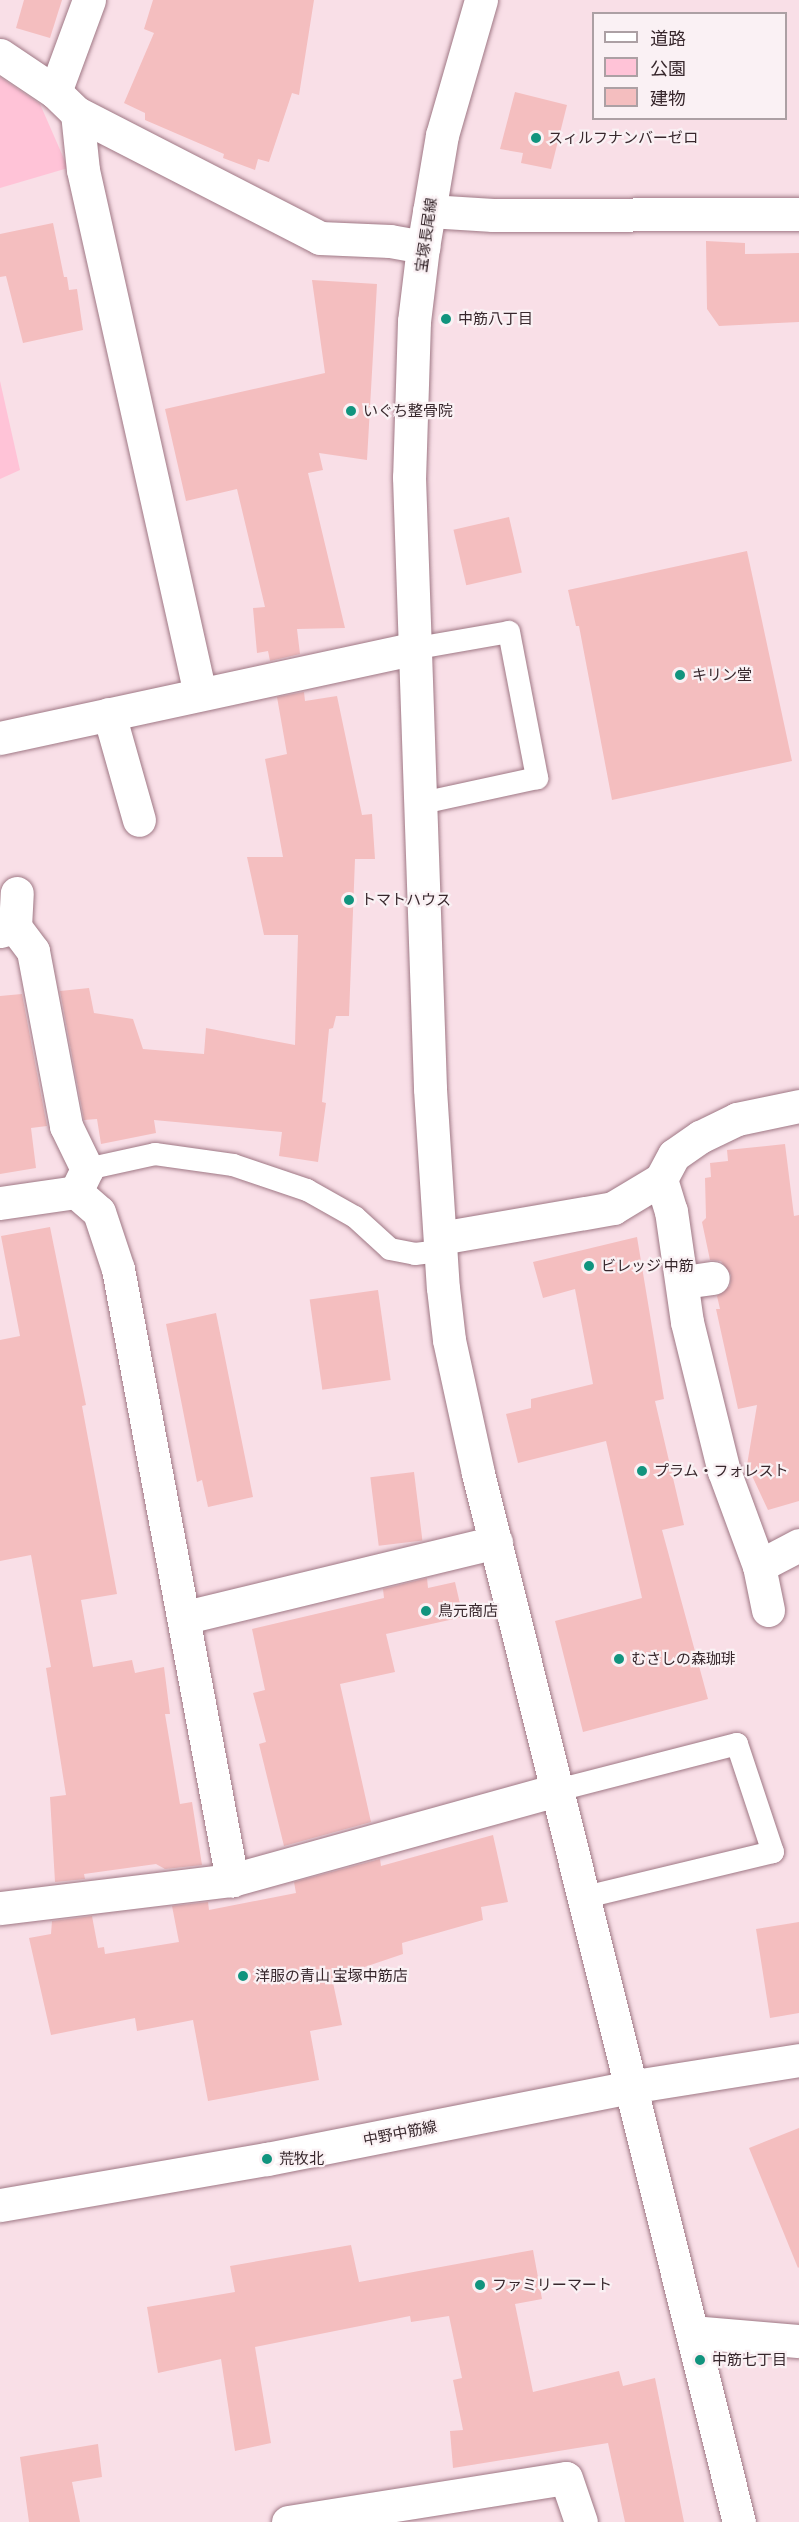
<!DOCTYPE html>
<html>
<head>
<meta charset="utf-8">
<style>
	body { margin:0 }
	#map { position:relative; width:799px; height:2522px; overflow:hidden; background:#f9dfe7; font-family:Commissioner,"Noto Sans JP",sans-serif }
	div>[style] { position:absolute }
	.green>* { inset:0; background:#ffc3d7 }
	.building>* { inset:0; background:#f4bebf; transform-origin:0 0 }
	.roads { filter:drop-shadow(0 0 2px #9f7885) drop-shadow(0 0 2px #9f7885) }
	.lane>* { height:22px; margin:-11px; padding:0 11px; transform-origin:11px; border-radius:11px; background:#fff }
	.street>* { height:33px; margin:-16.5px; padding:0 16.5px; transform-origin:16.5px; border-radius:16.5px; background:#fff }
	.secondary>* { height:33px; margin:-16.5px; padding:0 16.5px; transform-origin:16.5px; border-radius:16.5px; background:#fff }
	.dots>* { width:16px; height:16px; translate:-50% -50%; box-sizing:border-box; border:3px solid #faf1f4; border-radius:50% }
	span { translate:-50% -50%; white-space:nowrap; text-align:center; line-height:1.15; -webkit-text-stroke:4.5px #faf1f4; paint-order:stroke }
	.poi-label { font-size:15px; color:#37272c }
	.left { translate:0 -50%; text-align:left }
	.street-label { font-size:15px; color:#37272c }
	.legend { position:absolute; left:592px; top:12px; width:195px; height:108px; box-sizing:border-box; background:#faf1f4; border:2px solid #aca0a4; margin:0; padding:8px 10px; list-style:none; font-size:18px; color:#37272c }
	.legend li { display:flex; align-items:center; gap:12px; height:30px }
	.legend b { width:30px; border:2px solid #aca0a4 }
</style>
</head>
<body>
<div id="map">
	<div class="green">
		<i style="clip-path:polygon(0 77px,40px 104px,68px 168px,0 188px)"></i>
		<i style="clip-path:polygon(0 381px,20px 470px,0 479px)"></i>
	</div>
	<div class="building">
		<i style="clip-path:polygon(24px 0,62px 0,50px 38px,16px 28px)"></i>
		<i style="clip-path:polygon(153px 0,314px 0,299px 95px,292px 93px,269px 162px,258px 159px,255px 170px,223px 158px,224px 154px,145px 120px,145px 113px,124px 103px,154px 33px,144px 29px)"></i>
		<i style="clip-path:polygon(515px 92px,567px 105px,551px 169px,521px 163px,523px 153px,500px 149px)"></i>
		<i style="clip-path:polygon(53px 223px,64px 277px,67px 277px,69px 290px,77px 289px,83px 330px,23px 343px,6px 276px,0 277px,0 234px)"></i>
		<i style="clip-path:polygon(706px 241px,745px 243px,745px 254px,799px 253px,799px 322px,719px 326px,707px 309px)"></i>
		<i style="clip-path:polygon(312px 280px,377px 284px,367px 460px,319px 453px,323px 470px,308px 473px,345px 628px,297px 629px,300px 654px,270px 661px,268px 651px,257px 653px,253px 608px,265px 607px,237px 489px,186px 501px,165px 409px,325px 373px)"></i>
		<i style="left:509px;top:517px;width:57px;height:57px;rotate:77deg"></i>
		<i style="clip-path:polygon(747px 551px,792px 761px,612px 800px,579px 626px,576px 626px,568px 590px)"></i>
		<i style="clip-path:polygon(304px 692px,305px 701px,337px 696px,362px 815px,372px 814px,375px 859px,355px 859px,349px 1016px,336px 1016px,333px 1028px,329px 1029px,322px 1102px,326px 1103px,318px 1162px,279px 1156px,282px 1132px,154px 1120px,156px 1133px,101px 1144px,97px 1119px,84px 1120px,60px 991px,89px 988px,94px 1013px,133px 1019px,143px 1049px,204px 1054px,206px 1028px,295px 1045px,298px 935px,264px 935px,247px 857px,283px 857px,265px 759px,287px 754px,277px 697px)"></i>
		<i style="clip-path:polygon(22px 994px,47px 1126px,31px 1128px,36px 1168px,0 1174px,0 996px)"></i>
		<i style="clip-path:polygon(785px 1144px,794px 1216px,799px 1215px,799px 1501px,768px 1510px,747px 1465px,757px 1405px,738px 1409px,716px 1309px,720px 1309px,717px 1296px,730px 1286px,731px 1275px,721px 1261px,710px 1260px,702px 1222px,706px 1218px,705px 1178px,711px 1177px,710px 1163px,728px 1161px,727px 1150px)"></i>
		<i style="clip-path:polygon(50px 1227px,86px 1405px,82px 1406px,117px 1594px,81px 1600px,93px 1667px,132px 1660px,135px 1673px,164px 1667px,170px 1714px,165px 1714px,180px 1804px,192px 1802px,202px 1865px,165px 1869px,156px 1864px,84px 1874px,85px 1879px,55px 1882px,50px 1797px,66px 1795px,46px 1668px,51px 1667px,31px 1555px,0 1561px,0 1340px,20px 1336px,1px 1236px)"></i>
		<i style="clip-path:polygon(637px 1237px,664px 1399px,655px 1401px,684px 1525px,662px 1530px,708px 1699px,583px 1732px,555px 1621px,642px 1598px,606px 1441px,518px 1463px,506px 1414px,531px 1408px,531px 1399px,593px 1384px,575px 1289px,543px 1298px,533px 1262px)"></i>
		<i style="left:378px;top:1290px;width:91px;height:69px;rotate:82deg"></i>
		<i style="clip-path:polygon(216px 1313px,253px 1497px,208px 1507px,202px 1480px,197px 1482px,166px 1324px)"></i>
		<i style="left:414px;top:1472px;width:69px;height:44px;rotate:83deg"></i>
		<i style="clip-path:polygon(427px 1578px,428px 1588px,455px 1582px,463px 1617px,386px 1634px,395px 1672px,340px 1684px,371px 1822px,284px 1846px,259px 1744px,266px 1742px,253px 1693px,265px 1690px,252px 1629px,384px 1598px,383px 1589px)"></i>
		<i style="clip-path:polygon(493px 1835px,508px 1902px,481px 1907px,483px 1920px,402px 1943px,403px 1954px,332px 1978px,342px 2025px,310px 2031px,319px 2080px,208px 2101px,193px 2020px,137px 2031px,135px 2018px,51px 2035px,29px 1938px,51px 1934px,52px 1921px,92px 1916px,98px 1948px,104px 1947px,105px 1954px,179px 1942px,172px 1906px,208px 1902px,209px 1910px,296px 1893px,294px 1882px,380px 1859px,381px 1866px)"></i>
		<i style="clip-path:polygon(799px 1922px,799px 2013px,770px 2018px,756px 1929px)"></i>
		<i style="clip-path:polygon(799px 2128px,799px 2267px,798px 2268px,749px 2148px)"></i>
		<i style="clip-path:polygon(351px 2245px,359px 2282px,533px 2250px,542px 2299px,515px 2304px,533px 2392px,619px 2371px,623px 2386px,655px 2378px,684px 2522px,625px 2522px,608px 2443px,453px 2468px,450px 2431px,463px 2430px,453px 2380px,462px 2378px,449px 2316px,411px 2322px,410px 2316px,255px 2347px,271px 2443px,235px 2451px,221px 2359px,158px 2373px,147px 2307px,235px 2292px,230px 2266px)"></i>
		<i style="clip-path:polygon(98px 2444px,102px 2477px,72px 2482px,80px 2522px,29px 2522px,20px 2457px)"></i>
	</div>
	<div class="roads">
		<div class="lane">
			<i style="left:412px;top:649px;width:98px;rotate:-9.9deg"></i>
			<i style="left:509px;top:632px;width:149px;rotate:79.1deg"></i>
			<i style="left:537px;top:778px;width:122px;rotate:167.7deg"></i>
			<i style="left:87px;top:1169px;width:70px;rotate:-12.4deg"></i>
			<i style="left:155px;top:1154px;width:79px;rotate:8deg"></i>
			<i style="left:233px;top:1165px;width:78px;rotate:18.7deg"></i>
			<i style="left:307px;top:1190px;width:55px;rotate:29.4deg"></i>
			<i style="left:355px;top:1217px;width:47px;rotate:42.4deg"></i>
			<i style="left:390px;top:1249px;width:25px;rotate:11deg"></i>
			<i style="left:415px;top:1254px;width:26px;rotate:-7deg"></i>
			<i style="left:554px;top:1791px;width:189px;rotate:-14.4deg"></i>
			<i style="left:737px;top:1744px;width:114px;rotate:71.6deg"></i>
			<i style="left:773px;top:1852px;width:197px;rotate:166.5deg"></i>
		</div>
		<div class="street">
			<i style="left:0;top:55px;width:66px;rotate:33.9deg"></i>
			<i style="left:55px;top:92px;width:30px;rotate:44deg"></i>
			<i style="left:77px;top:113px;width:273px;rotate:27.2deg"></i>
			<i style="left:320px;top:238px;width:70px;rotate:2.5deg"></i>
			<i style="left:390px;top:241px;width:34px;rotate:10deg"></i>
			<i style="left:55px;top:92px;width:98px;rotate:-69.7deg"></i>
			<i style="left:77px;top:113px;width:57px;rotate:84deg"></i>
			<i style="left:83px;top:170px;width:537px;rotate:77.41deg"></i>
			<i style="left:429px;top:211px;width:64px;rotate:3.6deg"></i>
			<i style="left:493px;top:215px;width:306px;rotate:-0.2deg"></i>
			<i style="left:109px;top:714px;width:110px;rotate:74.2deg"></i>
			<i style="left:0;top:738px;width:422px;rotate:-12.2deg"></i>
			<i style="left:15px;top:927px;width:34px;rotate:-87deg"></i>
			<i style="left:0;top:931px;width:16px;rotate:-15deg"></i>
			<i style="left:15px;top:927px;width:30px;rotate:53deg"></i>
			<i style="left:33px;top:951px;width:178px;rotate:79.3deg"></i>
			<i style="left:66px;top:1126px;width:48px;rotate:64deg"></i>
			<i style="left:87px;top:1169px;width:25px;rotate:116deg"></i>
			<i style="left:661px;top:1179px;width:34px;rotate:73deg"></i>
			<i style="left:671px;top:1211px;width:112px;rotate:81.8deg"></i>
			<i style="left:687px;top:1322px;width:154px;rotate:76.1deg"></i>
			<i style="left:724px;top:1471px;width:101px;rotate:69.8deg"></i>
			<i style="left:759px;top:1566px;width:45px;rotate:-27.7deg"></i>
			<i style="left:0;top:1203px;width:77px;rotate:-8.2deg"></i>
			<i style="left:76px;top:1192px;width:30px;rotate:41deg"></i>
			<i style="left:99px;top:1212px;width:60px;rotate:71.6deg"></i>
			<i style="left:118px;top:1269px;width:622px;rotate:79.43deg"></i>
			<i style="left:440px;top:1238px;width:176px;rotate:-9.8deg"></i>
			<i style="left:613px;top:1208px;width:56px;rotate:-31.1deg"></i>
			<i style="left:661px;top:1179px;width:27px;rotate:-62deg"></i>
			<i style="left:674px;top:1155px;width:32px;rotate:-35deg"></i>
			<i style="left:700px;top:1137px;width:41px;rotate:-25.9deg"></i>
			<i style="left:737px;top:1119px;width:63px;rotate:-11.8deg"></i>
			<i style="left:684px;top:1282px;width:29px;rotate:-8deg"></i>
			<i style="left:759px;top:1566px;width:45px;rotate:78.4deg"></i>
			<i style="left:186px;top:1617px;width:319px;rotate:-13.6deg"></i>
			<i style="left:0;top:1908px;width:234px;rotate:-6.9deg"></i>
			<i style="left:232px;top:1880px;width:334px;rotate:-15.5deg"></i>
			<i style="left:693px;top:2332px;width:106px;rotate:4.9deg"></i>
			<i style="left:288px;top:2522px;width:281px;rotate:-9deg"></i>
			<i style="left:566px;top:2478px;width:46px;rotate:71.2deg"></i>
		</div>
		<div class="secondary">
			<i style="left:481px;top:0;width:141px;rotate:106.1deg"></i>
			<i style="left:442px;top:135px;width:114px;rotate:99.6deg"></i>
			<i style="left:423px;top:247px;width:75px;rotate:96.9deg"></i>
			<i style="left:414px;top:321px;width:156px;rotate:91.8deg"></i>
			<i style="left:409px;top:477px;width:612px;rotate:88.03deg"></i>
			<i style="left:430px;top:1089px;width:199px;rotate:86.3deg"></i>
			<i style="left:443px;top:1288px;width:52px;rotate:83.4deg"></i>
			<i style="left:449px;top:1340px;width:136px;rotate:77.7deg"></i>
			<i style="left:478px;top:1473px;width:1081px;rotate:76.03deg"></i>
			<i style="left:0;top:2205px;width:271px;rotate:-9.8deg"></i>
			<i style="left:267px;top:2159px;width:369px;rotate:-11.2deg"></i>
			<i style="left:629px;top:2087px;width:172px;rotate:-9deg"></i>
		</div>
	</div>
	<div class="dots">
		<i style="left:536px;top:138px;background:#11947e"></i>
		<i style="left:446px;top:319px;background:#11947e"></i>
		<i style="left:351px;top:411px;background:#11947e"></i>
		<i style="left:680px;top:675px;background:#11947e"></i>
		<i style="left:349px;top:900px;background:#11947e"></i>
		<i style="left:589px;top:1266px;background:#11947e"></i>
		<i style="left:642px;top:1471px;background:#11947e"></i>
		<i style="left:426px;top:1611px;background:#11947e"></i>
		<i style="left:619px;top:1659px;background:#11947e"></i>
		<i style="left:243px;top:1976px;background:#11947e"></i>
		<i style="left:267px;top:2159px;background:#11947e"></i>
		<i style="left:480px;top:2285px;background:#11947e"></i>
		<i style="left:700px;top:2360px;background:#11947e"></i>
	</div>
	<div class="poi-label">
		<span class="left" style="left:548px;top:138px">スィルフナンバーゼロ</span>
		<span class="left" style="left:458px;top:319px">中筋八丁目</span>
		<span class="left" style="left:363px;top:411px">いぐち整骨院</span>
		<span class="left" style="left:692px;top:675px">キリン堂</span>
		<span class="left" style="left:361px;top:900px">トマトハウス</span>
		<span class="left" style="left:601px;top:1266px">ビレッジ 中筋</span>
		<span class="left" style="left:654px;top:1471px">プラム・フォレスト</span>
		<span class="left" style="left:438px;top:1611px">鳥元商店</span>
		<span class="left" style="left:631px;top:1659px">むさしの森珈琲</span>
		<span class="left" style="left:255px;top:1976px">洋服の青山 宝塚中筋店</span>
		<span class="left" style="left:279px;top:2159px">荒牧北</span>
		<span class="left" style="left:492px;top:2285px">ファミリーマート</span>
		<span class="left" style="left:712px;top:2360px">中筋七丁目</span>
	</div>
	<div class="street-label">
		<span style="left:426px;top:235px;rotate:-82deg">宝塚長尾線</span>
		<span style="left:400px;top:2133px;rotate:-11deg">中野中筋線</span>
	</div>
	<ul class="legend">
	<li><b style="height:8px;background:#fff"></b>道路</li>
	<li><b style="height:16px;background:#ffc3d7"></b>公園</li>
	<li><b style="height:16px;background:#f4bebf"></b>建物</li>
	</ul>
</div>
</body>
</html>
